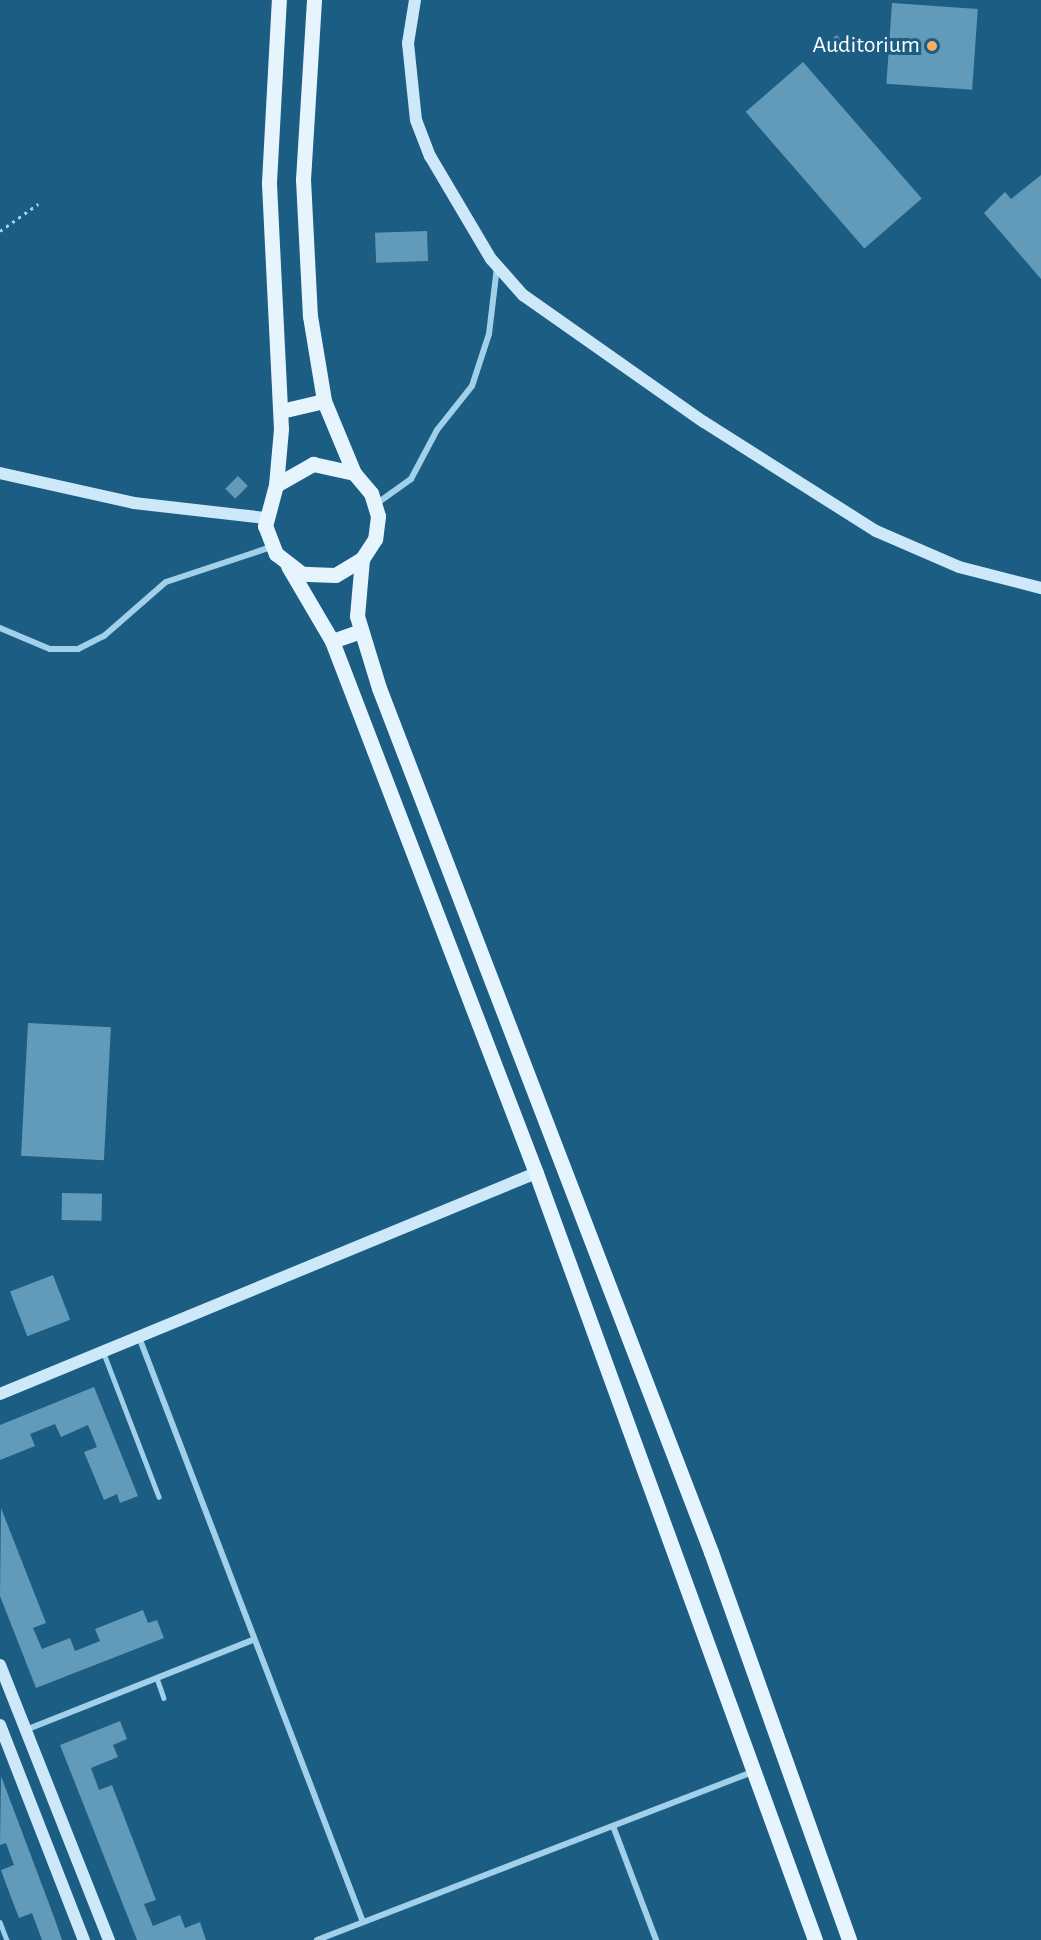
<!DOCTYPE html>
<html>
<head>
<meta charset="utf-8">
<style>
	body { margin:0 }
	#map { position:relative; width:1041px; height:1940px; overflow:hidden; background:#1c5d83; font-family:"Alegreya Sans",sans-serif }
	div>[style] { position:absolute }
	.building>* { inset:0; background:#629ab9; transform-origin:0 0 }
	.path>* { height:3px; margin-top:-1.5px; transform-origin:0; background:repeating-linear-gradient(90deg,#a1d1ea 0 3px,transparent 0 7.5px) }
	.lane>* { height:4.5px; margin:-2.25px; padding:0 2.25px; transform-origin:2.25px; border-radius:2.25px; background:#a1d1ea }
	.street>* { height:6px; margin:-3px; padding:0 3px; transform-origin:3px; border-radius:3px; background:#a1d1ea }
	.secondary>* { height:12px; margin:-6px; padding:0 6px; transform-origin:6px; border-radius:6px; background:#cde8f8 }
	.primary>* { height:15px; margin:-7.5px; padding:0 7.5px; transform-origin:7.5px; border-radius:7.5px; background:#e6f4fe }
	.dots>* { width:16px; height:16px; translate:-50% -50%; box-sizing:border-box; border:3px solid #1c5d83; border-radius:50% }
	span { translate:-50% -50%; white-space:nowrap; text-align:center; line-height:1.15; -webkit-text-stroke:6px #1c5d83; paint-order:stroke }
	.poi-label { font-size:24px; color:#fff }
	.right { translate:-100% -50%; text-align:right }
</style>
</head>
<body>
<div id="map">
	<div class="building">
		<i style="left:892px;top:3px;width:86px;height:81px;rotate:4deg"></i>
		<i style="left:837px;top:35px;width:11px;height:14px;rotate:52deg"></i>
		<i style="left:803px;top:62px;width:181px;height:76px;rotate:49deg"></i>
		<i style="clip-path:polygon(1041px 175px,1041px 279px,984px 213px,1005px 192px,1011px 199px)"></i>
		<i style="left:427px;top:231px;width:30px;height:52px;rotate:88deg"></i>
		<i style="left:238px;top:476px;width:14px;height:18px;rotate:45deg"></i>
		<i style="left:28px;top:1023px;width:83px;height:133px;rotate:3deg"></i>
		<i style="left:62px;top:1193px;width:40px;height:27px;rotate:1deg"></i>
		<i style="left:53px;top:1275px;width:48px;height:46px;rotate:69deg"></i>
		<i style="clip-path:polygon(94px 1387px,138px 1496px,120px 1503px,117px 1494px,104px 1500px,84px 1452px,97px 1447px,88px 1425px,61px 1437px,55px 1424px,30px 1434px,35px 1446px,0 1460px,0 1425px)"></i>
		<i style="clip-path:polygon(1px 1508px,46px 1623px,33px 1628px,42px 1649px,70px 1638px,75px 1651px,100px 1641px,95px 1629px,143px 1610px,148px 1623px,157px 1620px,164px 1638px,36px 1688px,0 1596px)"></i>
		<i style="clip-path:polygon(120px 1721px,127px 1739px,113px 1745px,118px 1757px,91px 1768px,99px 1790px,112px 1785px,143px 1866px,156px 1900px,144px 1904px,153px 1926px,180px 1915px,185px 1928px,200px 1922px,206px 1940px,137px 1940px,60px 1745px)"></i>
		<i style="clip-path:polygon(1px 1776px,54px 1917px,62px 1940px,42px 1940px,32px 1913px,19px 1918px,6px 1884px,1px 1870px,14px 1865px,6px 1843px,0 1845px)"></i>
	</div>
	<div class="path">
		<i style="left:0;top:231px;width:47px;rotate:-35.4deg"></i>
	</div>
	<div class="lane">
		<i style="left:103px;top:1351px;width:156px;rotate:69deg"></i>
		<i style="left:157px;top:1678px;width:21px;rotate:71deg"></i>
		<i style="left:0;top:1922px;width:19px;rotate:69deg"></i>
	</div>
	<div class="street">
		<i style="left:376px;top:504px;width:43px;rotate:-35.5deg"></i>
		<i style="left:411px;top:479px;width:55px;rotate:-62deg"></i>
		<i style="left:437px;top:430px;width:56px;rotate:-51.5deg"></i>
		<i style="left:472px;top:386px;width:55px;rotate:-71.9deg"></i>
		<i style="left:489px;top:334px;width:67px;rotate:-83.2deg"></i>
		<i style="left:0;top:628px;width:54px;rotate:22.8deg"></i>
		<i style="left:50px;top:649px;width:28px"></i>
		<i style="left:78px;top:649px;width:29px;rotate:-27deg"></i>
		<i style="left:104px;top:636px;width:82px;rotate:-41.1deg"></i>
		<i style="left:166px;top:582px;width:111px;rotate:-18.4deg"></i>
		<i style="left:139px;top:1337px;width:626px;rotate:69.05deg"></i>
		<i style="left:28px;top:1729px;width:242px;rotate:-21.6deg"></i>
		<i style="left:613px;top:1826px;width:122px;rotate:69.3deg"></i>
		<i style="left:317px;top:1940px;width:467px;rotate:-21.1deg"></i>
	</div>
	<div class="secondary">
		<i style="left:415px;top:0;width:44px;rotate:99.2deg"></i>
		<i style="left:408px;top:43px;width:77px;rotate:84.1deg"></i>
		<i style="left:416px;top:120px;width:39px;rotate:69deg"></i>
		<i style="left:430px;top:156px;width:120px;rotate:59.4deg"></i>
		<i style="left:491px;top:259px;width:48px;rotate:48.4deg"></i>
		<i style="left:523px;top:295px;width:221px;rotate:35.1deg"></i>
		<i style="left:704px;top:422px;width:204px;rotate:32.4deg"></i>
		<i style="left:876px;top:531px;width:90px;rotate:23.4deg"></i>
		<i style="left:959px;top:567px;width:85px;rotate:14.4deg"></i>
		<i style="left:0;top:473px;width:137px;rotate:12.6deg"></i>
		<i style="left:134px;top:503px;width:132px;rotate:6.5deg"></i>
		<i style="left:0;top:1394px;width:580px;rotate:-22.41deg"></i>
		<i style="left:0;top:1665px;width:296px;rotate:68.4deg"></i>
		<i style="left:0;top:1725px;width:231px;rotate:68.7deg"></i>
	</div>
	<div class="primary">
		<i style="left:314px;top:0;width:179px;rotate:93.5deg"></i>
		<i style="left:303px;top:179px;width:137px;rotate:87.1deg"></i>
		<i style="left:310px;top:316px;width:86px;rotate:80.6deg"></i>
		<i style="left:324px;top:401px;width:78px;rotate:67.4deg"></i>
		<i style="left:281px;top:411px;width:44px;rotate:-13.1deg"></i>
		<i style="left:276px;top:485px;width:43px;rotate:-29.6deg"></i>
		<i style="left:313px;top:464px;width:42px;rotate:12.4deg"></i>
		<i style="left:354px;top:473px;width:26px;rotate:50deg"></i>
		<i style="left:371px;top:493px;width:24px;rotate:73deg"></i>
		<i style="left:378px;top:516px;width:23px;rotate:97deg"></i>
		<i style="left:375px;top:539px;width:24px;rotate:123deg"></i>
		<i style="left:362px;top:559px;width:31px;rotate:149deg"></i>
		<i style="left:335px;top:575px;width:33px;rotate:-178deg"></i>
		<i style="left:302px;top:574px;width:33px;rotate:-142deg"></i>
		<i style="left:276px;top:554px;width:30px;rotate:-111deg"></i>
		<i style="left:265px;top:526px;width:42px;rotate:-75deg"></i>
		<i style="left:276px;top:485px;width:56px;rotate:-84.9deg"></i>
		<i style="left:281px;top:429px;width:247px;rotate:-92.8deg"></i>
		<i style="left:269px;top:182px;width:182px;rotate:-86.9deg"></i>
		<i style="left:362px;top:559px;width:57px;rotate:95deg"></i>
		<i style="left:357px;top:616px;width:75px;rotate:73deg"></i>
		<i style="left:379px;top:688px;width:926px;rotate:68.98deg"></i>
		<i style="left:711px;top:1552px;width:412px;rotate:70.4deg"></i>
		<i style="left:288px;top:566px;width:87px;rotate:59.6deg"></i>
		<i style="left:332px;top:641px;width:570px;rotate:69.02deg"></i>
		<i style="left:536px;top:1173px;width:816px;rotate:70.01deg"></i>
		<i style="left:332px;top:641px;width:31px;rotate:-19deg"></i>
	</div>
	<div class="dots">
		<i style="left:932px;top:46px;background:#fbaf5f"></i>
	</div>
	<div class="poi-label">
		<span class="right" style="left:920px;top:46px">Auditorium</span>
	</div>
</div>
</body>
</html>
